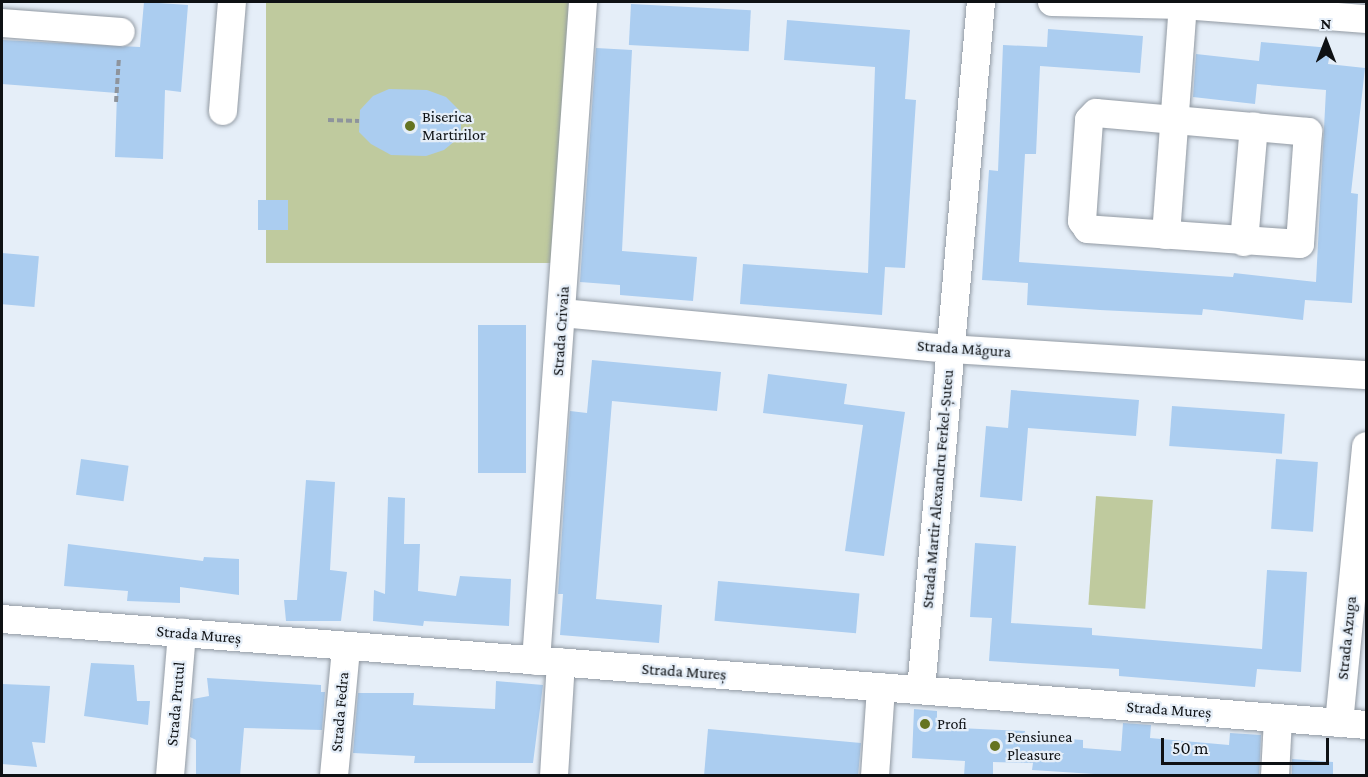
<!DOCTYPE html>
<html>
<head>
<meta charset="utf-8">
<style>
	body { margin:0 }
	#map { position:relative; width:1368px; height:777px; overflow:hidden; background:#e5eef8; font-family:"Crimson Pro",serif }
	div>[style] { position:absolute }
	.green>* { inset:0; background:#bfca9e; transform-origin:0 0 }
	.building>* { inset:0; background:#abcdf0; transform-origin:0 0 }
	.path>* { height:4px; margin-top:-2px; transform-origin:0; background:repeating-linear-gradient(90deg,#8e949c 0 6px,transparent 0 9px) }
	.roads { filter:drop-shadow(0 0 2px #929aa3) drop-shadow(0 0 2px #929aa3) }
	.minor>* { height:28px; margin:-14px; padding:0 14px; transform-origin:14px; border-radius:14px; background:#fff }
	.dots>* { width:16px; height:16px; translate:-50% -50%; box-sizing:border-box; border:3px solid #e5eef8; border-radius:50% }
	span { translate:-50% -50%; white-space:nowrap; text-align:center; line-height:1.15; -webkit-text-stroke:4.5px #e5eef8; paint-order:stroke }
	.poi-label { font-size:16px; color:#0e1114 }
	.left { translate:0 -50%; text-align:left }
	.street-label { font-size:16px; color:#0e1114 }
	.frame { position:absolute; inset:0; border:3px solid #0e1114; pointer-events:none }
	.north { position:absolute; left:1296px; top:12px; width:60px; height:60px; -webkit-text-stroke:4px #e5eef8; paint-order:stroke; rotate:0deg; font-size:16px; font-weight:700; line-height:24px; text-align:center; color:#0e1114 }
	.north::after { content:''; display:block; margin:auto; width:21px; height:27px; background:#0e1114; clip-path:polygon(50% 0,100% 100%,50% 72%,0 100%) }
	.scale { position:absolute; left:1161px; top:738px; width:168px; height:27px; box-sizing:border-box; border:3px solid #0e1114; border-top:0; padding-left:8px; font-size:18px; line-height:21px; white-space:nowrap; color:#0e1114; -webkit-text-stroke:4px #e5eef8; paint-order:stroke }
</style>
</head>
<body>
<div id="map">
	<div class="green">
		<i style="left:266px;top:2px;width:305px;height:261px"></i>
		<i style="left:1096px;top:496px;width:57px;height:109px;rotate:4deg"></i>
	</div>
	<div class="building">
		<i style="clip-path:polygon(144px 2px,188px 5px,181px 92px,165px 90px,163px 159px,115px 157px,117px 93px,2px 84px,2px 40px,140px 47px)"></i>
		<i style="left:631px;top:4px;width:120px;height:41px;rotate:3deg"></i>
		<i style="clip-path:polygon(787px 20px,910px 30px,905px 99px,916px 100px,905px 268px,885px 267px,882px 315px,740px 304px,743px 264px,868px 273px,875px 67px,784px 60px)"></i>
		<i style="clip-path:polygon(1048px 29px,1143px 36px,1140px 73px,1040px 66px,1036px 154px,1025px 154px,1019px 262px,1233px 277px,1234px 273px,1316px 282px,1326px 90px,1257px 84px,1255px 104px,1193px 97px,1196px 54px,1259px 61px,1261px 42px,1331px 48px,1328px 64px,1365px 68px,1351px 193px,1358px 194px,1352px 303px,1305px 300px,1303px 320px,1203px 309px,1202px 315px,1100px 310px,1027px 305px,1028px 283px,982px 280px,989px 170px,998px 171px,1003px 45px,1047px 47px)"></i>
		<i style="clip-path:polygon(596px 48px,632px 50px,622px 251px,697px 257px,693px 301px,620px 295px,620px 285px,580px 282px)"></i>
		<i style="clip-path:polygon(389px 89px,427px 90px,446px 97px,461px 112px,461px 136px,444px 150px,426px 156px,391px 155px,371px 144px,359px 132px,360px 110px,373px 96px)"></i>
		<i style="left:258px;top:200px;width:30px;height:30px"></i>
		<i style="left:2px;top:253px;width:37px;height:51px;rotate:5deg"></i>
		<i style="left:478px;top:325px;width:48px;height:148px"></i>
		<i style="clip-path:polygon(592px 360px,721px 372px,717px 411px,612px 401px,596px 599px,662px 605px,659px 643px,560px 635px,563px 594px,558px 594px,570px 411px,587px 413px)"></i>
		<i style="clip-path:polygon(768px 374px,847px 384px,844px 404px,905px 412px,884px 556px,845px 551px,863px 425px,763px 413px)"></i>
		<i style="clip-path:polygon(1011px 390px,1139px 400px,1136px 436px,1028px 428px,1022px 501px,980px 497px,986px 426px,1008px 428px)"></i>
		<i style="left:1172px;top:406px;width:113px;height:40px;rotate:4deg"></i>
		<i style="left:81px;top:459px;width:48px;height:36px;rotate:8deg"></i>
		<i style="left:1276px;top:459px;width:42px;height:70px;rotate:4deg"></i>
		<i style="clip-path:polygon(306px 480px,335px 482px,330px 570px,347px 572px,341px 621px,286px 621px,284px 600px,297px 600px)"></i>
		<i style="clip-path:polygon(388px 497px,405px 498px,404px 544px,420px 544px,418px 591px,456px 596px,460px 576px,511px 579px,509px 626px,424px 621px,423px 626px,373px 621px,374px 590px,385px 594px)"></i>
		<i style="clip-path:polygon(975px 543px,1016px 546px,1011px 623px,1092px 628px,1092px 635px,1262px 649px,1267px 570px,1307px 572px,1301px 672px,1257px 669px,1255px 687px,1119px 676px,1119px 669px,989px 661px,992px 618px,970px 617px)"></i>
		<i style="clip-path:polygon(68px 544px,203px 561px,204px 557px,239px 559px,239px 595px,180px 587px,180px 603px,127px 601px,128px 591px,64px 586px)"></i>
		<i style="left:718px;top:581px;width:142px;height:40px;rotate:5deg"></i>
		<i style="clip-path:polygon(91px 663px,134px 665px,137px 701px,150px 701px,148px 725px,84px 716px)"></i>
		<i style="clip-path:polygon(207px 678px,321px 685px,321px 692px,325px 692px,322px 730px,244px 728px,240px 776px,196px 776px,196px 740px,190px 737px,193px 699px,209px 696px)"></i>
		<i style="clip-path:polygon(496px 681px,543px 685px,533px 763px,414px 763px,415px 756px,353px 753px,358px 693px,414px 693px,413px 705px,495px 709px)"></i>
		<i style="clip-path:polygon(2px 684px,50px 686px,45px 743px,32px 742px,37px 767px,2px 764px)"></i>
		<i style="clip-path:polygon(914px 709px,937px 711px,937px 727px,1025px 731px,1025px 736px,1083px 740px,1083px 748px,1121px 751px,1123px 723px,1151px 725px,1150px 738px,1229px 745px,1230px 733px,1261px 735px,1259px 776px,1094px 774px,1032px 770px,1033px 763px,993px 762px,993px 776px,964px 776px,965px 761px,912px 758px)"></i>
		<i style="clip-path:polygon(708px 729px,861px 743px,858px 776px,704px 776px)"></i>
		<i style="clip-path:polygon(1292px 759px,1333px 762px,1333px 776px,1292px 776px)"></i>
	</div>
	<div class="path">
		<i style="left:116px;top:102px;width:45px;rotate:-86.2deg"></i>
		<i style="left:328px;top:120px;width:31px;rotate:2deg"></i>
	</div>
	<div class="roads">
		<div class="minor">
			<i style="left:1052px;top:2px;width:131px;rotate:1.3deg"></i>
			<i style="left:1183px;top:5px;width:184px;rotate:4.4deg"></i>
			<i style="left:2px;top:23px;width:119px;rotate:4.3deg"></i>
			<i style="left:223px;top:111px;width:109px;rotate:-85.3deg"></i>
			<i style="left:1096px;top:113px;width:213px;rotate:5.1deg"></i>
			<i style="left:1308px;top:132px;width:112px;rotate:94.1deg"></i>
			<i style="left:1300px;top:244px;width:213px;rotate:-176deg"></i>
			<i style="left:1088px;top:229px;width:10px;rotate:-127deg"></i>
			<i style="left:1082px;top:221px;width:101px;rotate:-86deg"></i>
			<i style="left:1089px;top:120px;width:10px;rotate:-45deg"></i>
			<i style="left:1166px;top:235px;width:231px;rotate:-85.8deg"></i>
			<i style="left:1244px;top:242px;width:116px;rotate:-85.1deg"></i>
			<i style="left:562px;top:313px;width:390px;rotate:5.3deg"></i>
			<i style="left:950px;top:349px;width:417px;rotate:3.6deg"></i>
			<i style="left:2px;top:619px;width:1368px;rotate:4.44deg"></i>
			<i style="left:536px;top:661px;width:661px;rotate:-85.92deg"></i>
			<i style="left:921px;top:690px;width:691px;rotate:-85.02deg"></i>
			<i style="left:1339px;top:723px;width:278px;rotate:-84.4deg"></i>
			<i style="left:170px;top:776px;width:144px;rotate:-85.2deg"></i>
			<i style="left:334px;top:776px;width:129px;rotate:-84.6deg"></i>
			<i style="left:554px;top:776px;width:114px;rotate:-86.5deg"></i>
			<i style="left:875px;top:776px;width:89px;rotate:-86.1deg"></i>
			<i style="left:1275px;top:776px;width:58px;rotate:-87deg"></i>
		</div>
	</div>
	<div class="dots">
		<i style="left:410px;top:126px;background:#657421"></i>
		<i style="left:925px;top:724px;background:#657421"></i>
		<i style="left:995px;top:746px;background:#657421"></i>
	</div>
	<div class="poi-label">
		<span class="left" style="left:422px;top:126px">Biserica<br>Martirilor</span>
		<span class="left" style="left:937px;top:724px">Profi</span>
		<span class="left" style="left:1007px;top:746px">Pensiunea<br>Pleasure</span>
	</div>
	<div class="street-label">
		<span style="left:561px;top:331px;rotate:-86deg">Strada Crivaia</span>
		<span style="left:964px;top:349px;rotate:4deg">Strada Măgura</span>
		<span style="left:938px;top:489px;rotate:-85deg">Strada Martir Alexandru Ferkel-Șuteu</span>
		<span style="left:199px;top:635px;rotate:5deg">Strada Mureș</span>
		<span style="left:1347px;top:638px;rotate:-84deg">Strada Azuga</span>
		<span style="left:684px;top:672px;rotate:4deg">Strada Mureș</span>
		<span style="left:176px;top:704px;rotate:-85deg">Strada Prutul</span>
		<span style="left:1169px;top:710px;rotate:4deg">Strada Mureș</span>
		<span style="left:340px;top:712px;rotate:-85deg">Strada Fedra</span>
	</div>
	<div class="frame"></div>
	<div class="north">N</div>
	<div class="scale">50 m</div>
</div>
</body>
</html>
